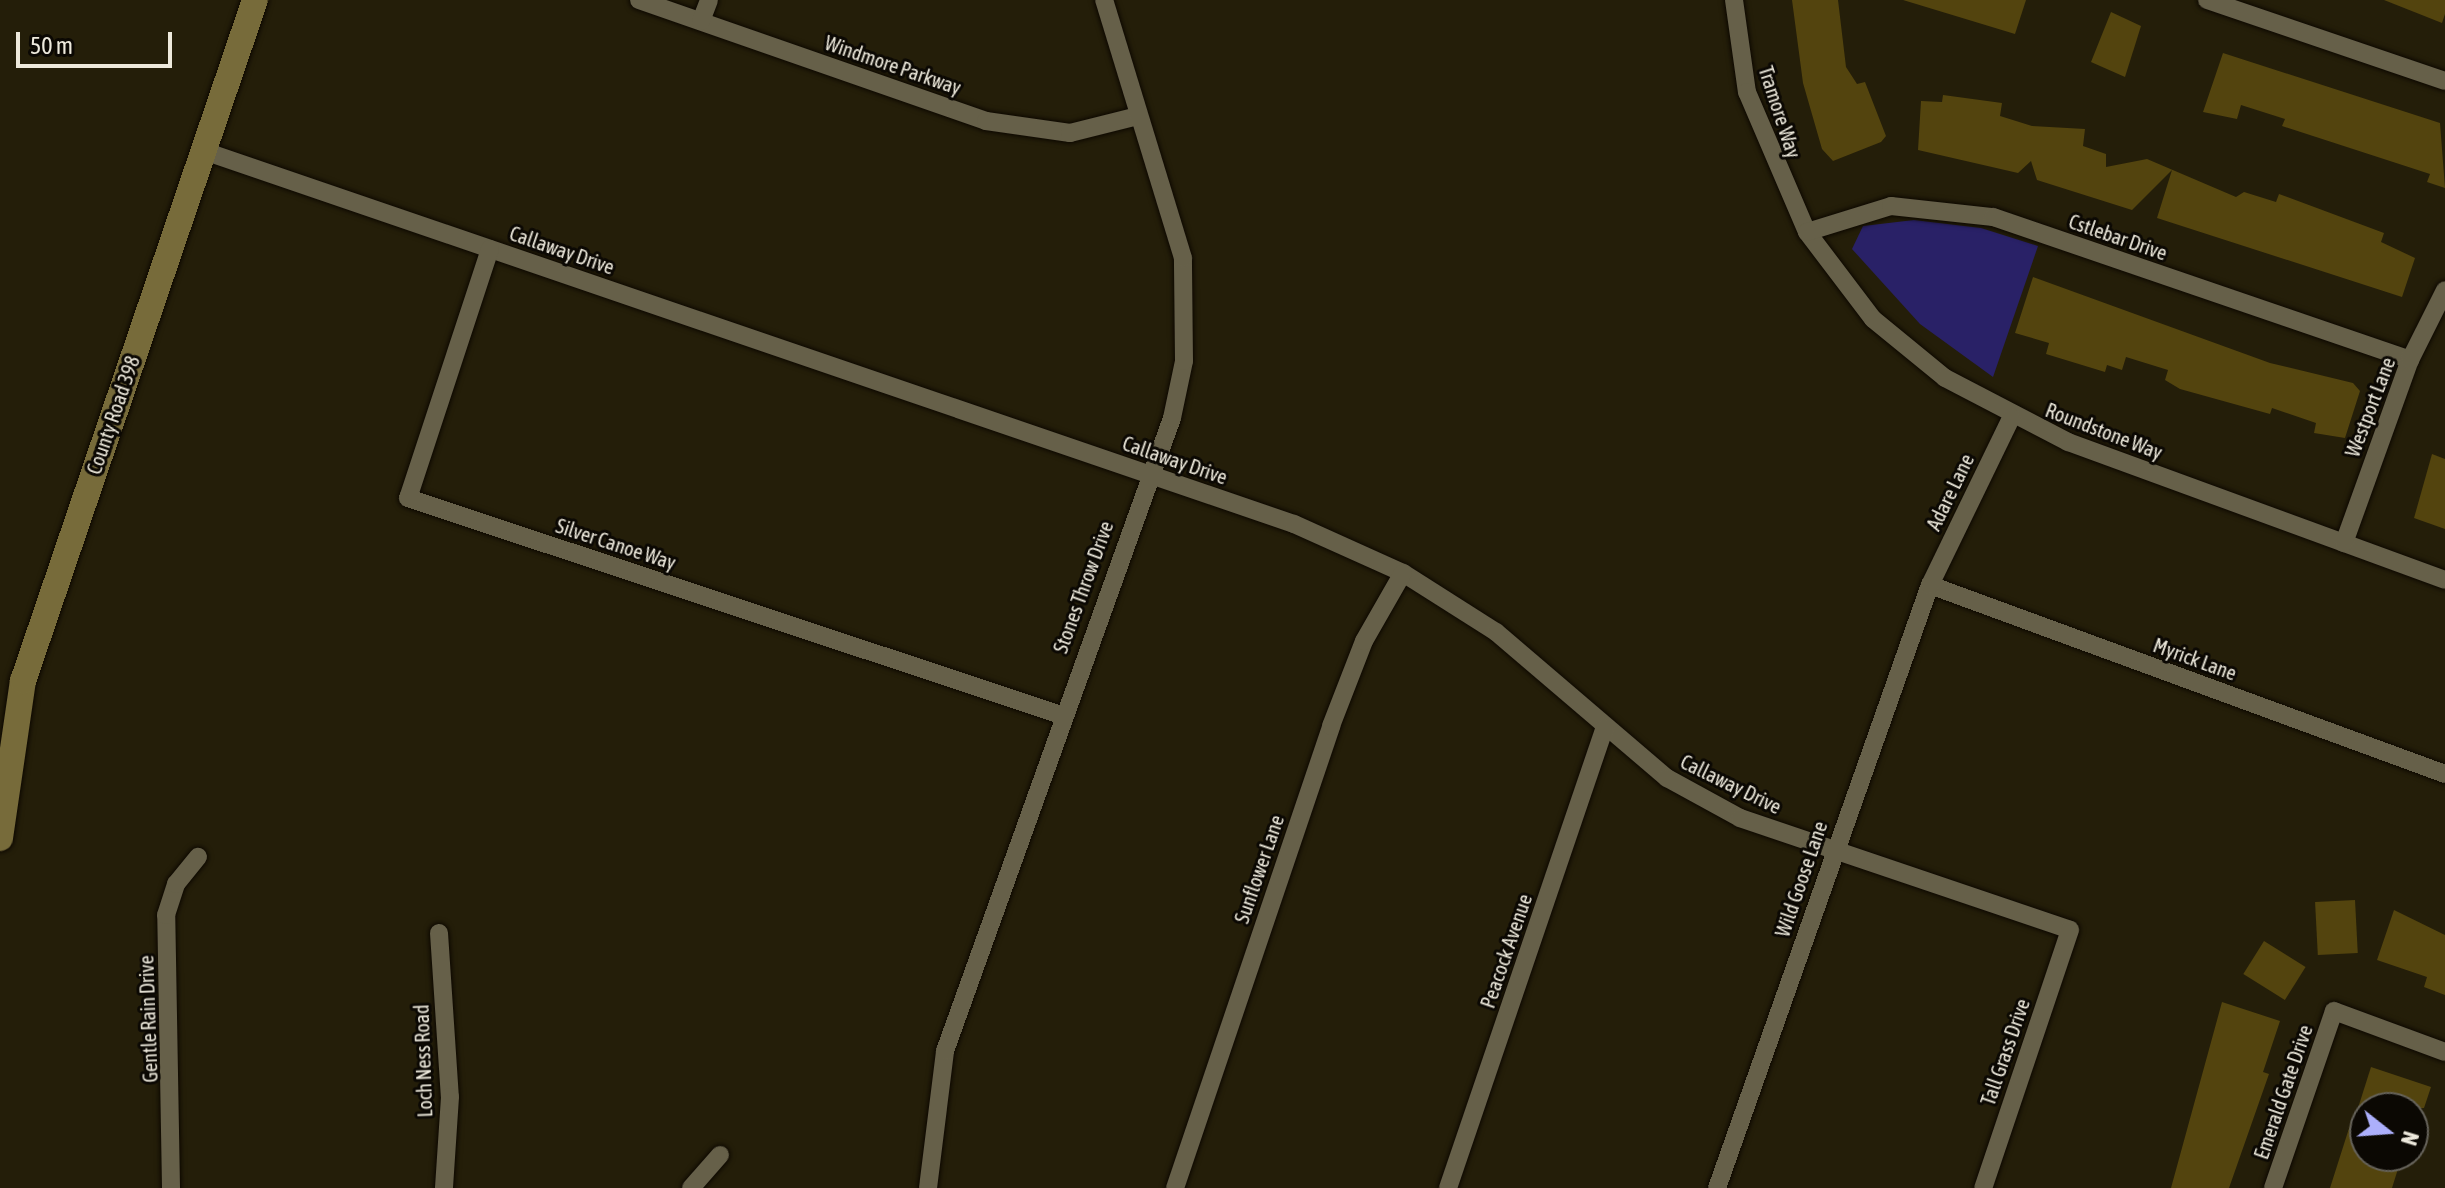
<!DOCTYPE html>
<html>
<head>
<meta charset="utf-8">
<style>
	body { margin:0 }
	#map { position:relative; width:2445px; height:1188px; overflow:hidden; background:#241e09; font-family:"Asap Condensed",sans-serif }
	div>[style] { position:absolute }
	.green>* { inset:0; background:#292167 }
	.building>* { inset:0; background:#53440e; transform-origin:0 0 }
	.roads { filter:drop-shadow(0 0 2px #0d0800) drop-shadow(0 0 2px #0d0800) }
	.street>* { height:18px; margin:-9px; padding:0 9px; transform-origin:9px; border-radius:9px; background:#666049 }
	.secondary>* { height:26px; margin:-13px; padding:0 13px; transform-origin:13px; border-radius:13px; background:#776b3a }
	span { translate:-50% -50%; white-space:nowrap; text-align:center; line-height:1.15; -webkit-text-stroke:6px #0b0803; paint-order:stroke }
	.street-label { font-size:20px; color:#ede9dc }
	.north { position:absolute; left:2349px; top:1092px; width:80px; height:80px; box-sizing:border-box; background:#0b0803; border:2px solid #65625a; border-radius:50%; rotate:107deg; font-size:22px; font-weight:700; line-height:32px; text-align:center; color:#ede9dc }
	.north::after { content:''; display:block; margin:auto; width:28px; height:36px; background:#acaffb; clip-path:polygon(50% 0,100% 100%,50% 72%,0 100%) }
	.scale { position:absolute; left:16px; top:32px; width:156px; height:36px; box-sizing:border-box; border:4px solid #ede9dc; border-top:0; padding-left:10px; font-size:24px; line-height:28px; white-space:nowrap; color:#ede9dc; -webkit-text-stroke:6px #0b0803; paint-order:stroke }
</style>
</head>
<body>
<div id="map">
	<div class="green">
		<i style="clip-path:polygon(1914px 220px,1981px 228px,2038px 246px,1993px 377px,1920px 324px,1852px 249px,1863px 226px)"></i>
	</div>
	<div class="building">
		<i style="clip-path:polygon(1792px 0,1838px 0,1846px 67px,1857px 84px,1865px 82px,1886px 136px,1881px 142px,1833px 161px,1822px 149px,1803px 83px)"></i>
		<i style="clip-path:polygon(1903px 0,2026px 0,2015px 34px)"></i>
		<i style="clip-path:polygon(2384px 0,2445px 0,2445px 14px,2442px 23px)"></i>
		<i style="clip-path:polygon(2111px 12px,2141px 26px,2125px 77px,2091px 62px)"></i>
		<i style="clip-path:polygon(2223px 53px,2440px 123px,2445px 188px,2427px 182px,2430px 174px,2282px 126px,2285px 119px,2241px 105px,2237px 119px,2203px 112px)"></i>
		<i style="clip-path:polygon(1943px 95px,2002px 103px,2000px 116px,2032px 126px,2085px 129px,2083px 146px,2106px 154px,2106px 167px,2147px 159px,2236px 197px,2244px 192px,2276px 202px,2279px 194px,2384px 233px,2381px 242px,2415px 258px,2402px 297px,2157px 218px,2172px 170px,2132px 210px,2037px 180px,2031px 161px,2018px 173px,1918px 150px,1921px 101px,1942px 102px)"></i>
		<i style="clip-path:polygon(2033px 277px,2270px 363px,2353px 383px,2360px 391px,2345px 438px,2314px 433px,2316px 423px,2272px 408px,2270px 414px,2180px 389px,2165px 380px,2168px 370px,2126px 357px,2122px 370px,2107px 365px,2105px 372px,2046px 354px,2049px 343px,2015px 333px)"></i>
		<i style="clip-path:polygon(2432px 454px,2445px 459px,2445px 529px,2414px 518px)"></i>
		<i style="left:2355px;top:900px;width:53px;height:40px;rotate:87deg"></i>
		<i style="clip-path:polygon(2394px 910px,2445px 935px,2445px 995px,2424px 987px,2427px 977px,2377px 960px)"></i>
		<i style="left:2264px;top:941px;width:49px;height:39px;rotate:32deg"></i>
		<i style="clip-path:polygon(2222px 1002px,2280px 1021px,2263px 1072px,2269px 1074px,2229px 1188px,2171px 1188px)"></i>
		<i style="clip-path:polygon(2371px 1067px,2431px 1087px,2424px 1108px,2358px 1108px)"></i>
		<i style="clip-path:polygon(2351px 1122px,2365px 1127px,2365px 1156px,2402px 1156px,2392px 1188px,2330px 1188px)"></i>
	</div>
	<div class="roads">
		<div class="street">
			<i style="left:639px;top:0;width:367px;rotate:19.2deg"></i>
			<i style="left:986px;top:121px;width:85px;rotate:8.1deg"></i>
			<i style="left:1070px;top:133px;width:70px;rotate:-14deg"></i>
			<i style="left:1734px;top:0;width:93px;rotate:82deg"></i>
			<i style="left:1747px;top:92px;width:152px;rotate:66.8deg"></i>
			<i style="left:1807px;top:232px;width:109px;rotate:52.8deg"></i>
			<i style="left:1873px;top:319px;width:93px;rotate:39.3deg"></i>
			<i style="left:1945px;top:378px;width:139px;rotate:27.5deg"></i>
			<i style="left:2068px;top:442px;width:401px;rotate:20.1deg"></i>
			<i style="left:2207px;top:0;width:251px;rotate:18.8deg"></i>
			<i style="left:701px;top:21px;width:22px;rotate:-69deg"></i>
			<i style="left:204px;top:151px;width:1152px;rotate:18.89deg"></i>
			<i style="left:1294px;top:524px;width:120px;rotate:24.2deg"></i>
			<i style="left:1403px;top:573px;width:110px;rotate:32.4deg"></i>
			<i style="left:1496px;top:632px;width:225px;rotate:40.5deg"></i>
			<i style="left:1667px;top:778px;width:83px;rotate:28.7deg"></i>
			<i style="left:1740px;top:818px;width:348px;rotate:18.7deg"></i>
			<i style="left:2070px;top:930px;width:272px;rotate:108.6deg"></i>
			<i style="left:1807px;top:232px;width:88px;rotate:-17.2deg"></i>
			<i style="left:1891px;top:206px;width:103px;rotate:6.2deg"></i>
			<i style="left:1993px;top:217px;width:441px;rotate:18.9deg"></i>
			<i style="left:490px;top:249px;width:262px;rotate:108.2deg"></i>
			<i style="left:408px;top:498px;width:688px;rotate:18.38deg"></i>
			<i style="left:2344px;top:543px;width:195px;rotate:-70.2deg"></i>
			<i style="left:2410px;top:360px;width:78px;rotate:-63.4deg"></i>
			<i style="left:1930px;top:585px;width:549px;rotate:20.15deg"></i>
			<i style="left:439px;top:933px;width:164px;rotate:86.2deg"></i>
			<i style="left:450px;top:1097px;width:91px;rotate:93.8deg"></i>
			<i style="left:171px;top:1188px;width:273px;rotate:-91deg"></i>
			<i style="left:166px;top:915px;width:33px;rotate:-72deg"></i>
			<i style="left:176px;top:884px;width:35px;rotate:-51deg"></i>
			<i style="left:691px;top:1188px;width:44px;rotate:-48.7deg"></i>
			<i style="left:928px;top:1188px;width:138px;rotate:-82.9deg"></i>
			<i style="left:945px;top:1051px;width:672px;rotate:-70.27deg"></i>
			<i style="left:1172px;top:418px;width:58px;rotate:-78.1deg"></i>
			<i style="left:1184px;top:361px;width:103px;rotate:-90.6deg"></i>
			<i style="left:1183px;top:258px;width:270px;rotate:-107deg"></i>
			<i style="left:1175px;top:1188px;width:488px;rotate:-71.3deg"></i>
			<i style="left:1331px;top:726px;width:91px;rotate:-68.8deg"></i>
			<i style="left:1364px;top:641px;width:78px;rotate:-60.2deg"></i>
			<i style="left:1448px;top:1188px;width:486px;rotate:-71.2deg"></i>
			<i style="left:1717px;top:1188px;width:640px;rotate:-70.55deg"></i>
			<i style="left:1930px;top:585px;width:186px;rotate:-64.1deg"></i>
			<i style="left:2273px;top:1188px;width:187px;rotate:-71deg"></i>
			<i style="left:2334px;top:1011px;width:118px;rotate:20.3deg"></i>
		</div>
		<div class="secondary">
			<i style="left:0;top:838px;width:159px;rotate:-81.7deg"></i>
			<i style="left:23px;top:681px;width:719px;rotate:-71.19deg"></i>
		</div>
	</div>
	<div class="street-label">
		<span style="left:893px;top:65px;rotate:19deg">Windmore Parkway</span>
		<span style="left:1780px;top:112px;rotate:72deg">Tramore Way</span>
		<span style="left:2118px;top:237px;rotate:19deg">Cstlebar Drive</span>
		<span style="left:562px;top:250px;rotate:19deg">Callaway Drive</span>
		<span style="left:2370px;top:407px;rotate:-69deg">Westport Lane</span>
		<span style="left:113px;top:415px;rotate:-71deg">County Road 398</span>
		<span style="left:2104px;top:431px;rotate:21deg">Roundstone Way</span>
		<span style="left:1175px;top:460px;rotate:19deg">Callaway Drive</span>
		<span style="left:1950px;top:492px;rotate:-64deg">Adare Lane</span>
		<span style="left:616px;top:544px;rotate:18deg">Silver Canoe Way</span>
		<span style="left:1083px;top:587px;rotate:-70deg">Stones Throw Drive</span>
		<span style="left:2195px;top:659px;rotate:20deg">Myrick Lane</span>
		<span style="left:1731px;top:784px;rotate:26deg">Callaway Drive</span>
		<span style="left:1259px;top:869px;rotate:-71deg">Sunflower Lane</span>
		<span style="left:1801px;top:879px;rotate:-71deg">Wild Goose Lane</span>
		<span style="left:1506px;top:951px;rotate:-71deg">Peacock Avenue</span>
		<span style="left:148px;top:1019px;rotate:-92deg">Gentle Rain Drive</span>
		<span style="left:2005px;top:1052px;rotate:-71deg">Tall Grass Drive</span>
		<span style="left:423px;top:1061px;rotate:-92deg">Loch Ness Road</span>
		<span style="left:2283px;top:1092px;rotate:-71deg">Emerald Gate Drive</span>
	</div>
	<div class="north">N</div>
	<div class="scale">50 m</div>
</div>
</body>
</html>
